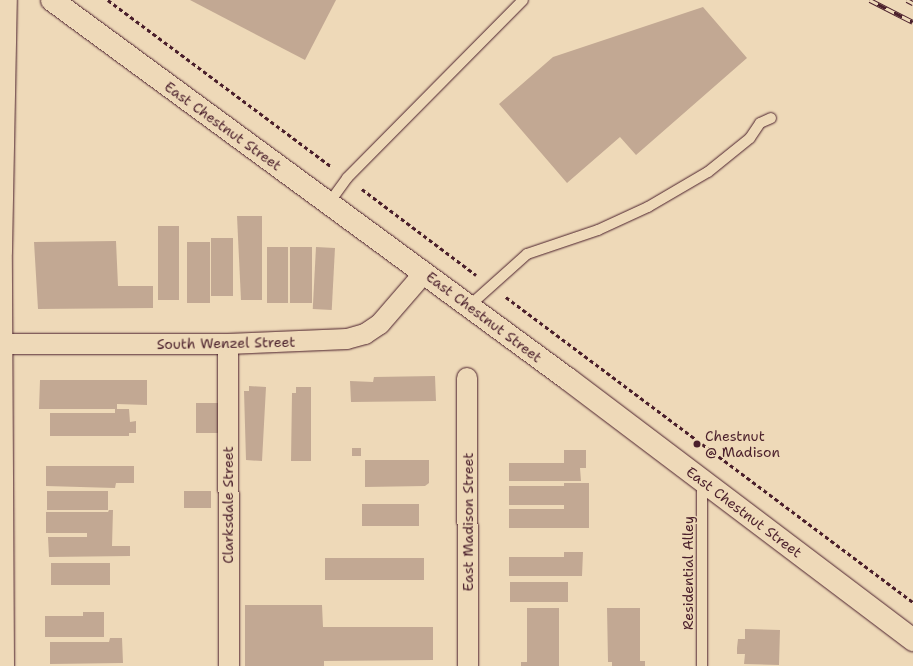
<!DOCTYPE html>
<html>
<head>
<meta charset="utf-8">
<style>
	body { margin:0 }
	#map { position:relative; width:913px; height:666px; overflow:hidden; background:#eed9b8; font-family:"Shantell Sans",sans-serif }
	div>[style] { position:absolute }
	.building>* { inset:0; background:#c2a893; transform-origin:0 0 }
	.path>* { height:2.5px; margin-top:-1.25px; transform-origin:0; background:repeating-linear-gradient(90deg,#4a1f2b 0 4px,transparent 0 7px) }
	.roads { filter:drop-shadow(0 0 1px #4a1f2b) drop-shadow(0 0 1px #4a1f2b) }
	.lane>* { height:10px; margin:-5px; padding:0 5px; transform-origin:5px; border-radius:5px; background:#eed9b8 }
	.street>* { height:20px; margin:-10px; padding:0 10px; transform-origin:10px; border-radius:10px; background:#eed9b8 }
	.secondary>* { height:22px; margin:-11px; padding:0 11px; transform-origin:11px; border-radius:11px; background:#eed9b8 }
	.rail>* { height:4.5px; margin-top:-2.25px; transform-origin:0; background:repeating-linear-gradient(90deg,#eed9b8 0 9px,#4a1f2b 0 18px); box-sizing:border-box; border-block:1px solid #4a1f2b }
	.dots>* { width:11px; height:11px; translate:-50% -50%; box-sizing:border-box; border:2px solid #eed9b8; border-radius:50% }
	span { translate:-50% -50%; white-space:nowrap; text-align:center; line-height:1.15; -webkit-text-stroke:3px #eed9b8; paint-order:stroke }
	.street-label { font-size:14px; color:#4a1f2b }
	.poi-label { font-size:14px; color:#4a1f2b }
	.left { translate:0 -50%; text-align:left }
</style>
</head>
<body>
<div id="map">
	<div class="building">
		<i style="clip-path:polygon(190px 0,336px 0,305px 60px)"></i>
		<i style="clip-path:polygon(703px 7px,747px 58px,636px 155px,620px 137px,567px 183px,499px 104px,553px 57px)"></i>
		<i style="clip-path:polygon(237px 216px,262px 216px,262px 300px,241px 300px)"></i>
		<i style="left:158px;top:226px;width:21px;height:74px"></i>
		<i style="left:211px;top:238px;width:22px;height:58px"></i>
		<i style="clip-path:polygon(116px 241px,118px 286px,153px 286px,153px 308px,38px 309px,34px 242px)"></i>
		<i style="left:187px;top:242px;width:23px;height:61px"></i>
		<i style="left:288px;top:247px;width:56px;height:21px;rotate:90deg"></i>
		<i style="left:290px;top:247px;width:22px;height:56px"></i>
		<i style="left:316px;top:247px;width:19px;height:62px;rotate:3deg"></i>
		<i style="clip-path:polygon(435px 376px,436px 401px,351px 402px,350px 381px,373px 382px,374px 377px)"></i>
		<i style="clip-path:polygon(40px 380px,147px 380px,147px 405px,117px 404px,117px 409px,129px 409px,130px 422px,136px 421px,136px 433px,129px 433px,129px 436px,50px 436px,50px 413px,115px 413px,115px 409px,39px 409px)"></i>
		<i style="clip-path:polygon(249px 386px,266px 387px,262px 461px,246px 460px,244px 391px,249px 391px)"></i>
		<i style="clip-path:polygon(296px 387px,311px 387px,311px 461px,291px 461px,292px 393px,296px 393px)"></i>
		<i style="left:196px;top:403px;width:30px;height:30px"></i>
		<i style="left:352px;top:448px;width:9px;height:8px"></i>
		<i style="clip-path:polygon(564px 450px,586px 450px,586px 468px,580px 468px,581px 481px,509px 481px,509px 463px,564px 463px)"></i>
		<i style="clip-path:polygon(365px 460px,429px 460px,429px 483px,425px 486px,365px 487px)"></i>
		<i style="clip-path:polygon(46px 466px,134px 466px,134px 483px,116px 483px,115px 488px,46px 486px)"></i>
		<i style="clip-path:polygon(564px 483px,589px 483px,589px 528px,509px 528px,509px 509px,564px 509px,564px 505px,509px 505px,509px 486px,564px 486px)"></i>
		<i style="left:47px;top:491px;width:61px;height:19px"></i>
		<i style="left:211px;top:491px;width:17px;height:27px;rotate:90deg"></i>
		<i style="left:362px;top:504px;width:57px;height:22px"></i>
		<i style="clip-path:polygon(109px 510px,113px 510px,112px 546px,130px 546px,130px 556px,49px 557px,48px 537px,87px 537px,87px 533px,46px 533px,46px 512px,108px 512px)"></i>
		<i style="clip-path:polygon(564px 552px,583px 552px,582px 576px,509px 576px,509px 557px,564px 557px)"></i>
		<i style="left:325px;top:558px;width:99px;height:22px"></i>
		<i style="left:110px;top:563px;width:22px;height:59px;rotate:90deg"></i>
		<i style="left:510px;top:582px;width:58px;height:20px"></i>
		<i style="clip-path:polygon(245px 605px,322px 605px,323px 627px,433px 627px,433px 660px,324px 661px,324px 666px,245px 666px)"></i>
		<i style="clip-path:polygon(527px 608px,559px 608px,559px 666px,521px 666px,521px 662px,527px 662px)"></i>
		<i style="clip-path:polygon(607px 608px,640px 608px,640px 661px,645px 661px,645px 666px,612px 666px,612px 662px,608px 662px)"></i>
		<i style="clip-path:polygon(83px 612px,104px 612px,104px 637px,45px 637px,45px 616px,83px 616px)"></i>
		<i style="clip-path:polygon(745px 629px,780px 630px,779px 665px,744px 664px,745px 654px,737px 654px,737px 648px,738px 639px,745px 639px)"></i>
		<i style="clip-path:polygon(110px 638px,122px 638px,123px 663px,50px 664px,50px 642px,109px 642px)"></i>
	</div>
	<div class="path">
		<i style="left:108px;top:0;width:279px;rotate:36.7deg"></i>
		<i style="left:362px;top:189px;width:143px;rotate:37deg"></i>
		<i style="left:506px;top:297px;width:509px;rotate:36.85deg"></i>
	</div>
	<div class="roads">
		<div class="lane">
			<i style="left:329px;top:203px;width:31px;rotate:-54deg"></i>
			<i style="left:347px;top:178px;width:250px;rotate:-45.3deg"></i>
			<i style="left:469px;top:306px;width:78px;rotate:-41.9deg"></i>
			<i style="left:527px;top:254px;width:75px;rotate:-18.7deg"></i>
			<i style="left:598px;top:230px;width:55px;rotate:-24.7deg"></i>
			<i style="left:648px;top:207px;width:69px;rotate:-30.3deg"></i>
			<i style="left:708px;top:172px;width:54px;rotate:-39deg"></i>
			<i style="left:750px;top:138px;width:18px;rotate:-56deg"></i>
			<i style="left:760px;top:123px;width:12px;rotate:-24deg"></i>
			<i style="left:702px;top:480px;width:186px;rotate:90deg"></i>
		</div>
		<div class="street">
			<i style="left:0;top:344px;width:228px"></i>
			<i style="left:228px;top:344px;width:119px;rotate:-2.4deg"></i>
			<i style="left:347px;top:339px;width:19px;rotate:-16deg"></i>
			<i style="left:365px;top:334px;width:18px;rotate:-34deg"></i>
			<i style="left:380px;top:324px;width:67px;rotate:-49.2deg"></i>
			<i style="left:228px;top:344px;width:322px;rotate:89.8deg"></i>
			<i style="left:467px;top:378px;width:288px;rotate:89.8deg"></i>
		</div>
		<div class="secondary">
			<i style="left:52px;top:0;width:640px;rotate:36.3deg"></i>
			<i style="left:568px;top:379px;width:433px;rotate:37.1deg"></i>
			<i style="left:3px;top:666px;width:415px;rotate:-90.3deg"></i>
			<i style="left:1px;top:251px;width:251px;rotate:-88.9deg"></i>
		</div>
	</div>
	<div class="rail">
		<i style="left:870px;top:0;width:48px;rotate:27.1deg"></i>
		<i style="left:907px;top:0;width:7px;rotate:27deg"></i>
	</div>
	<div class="dots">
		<i style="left:697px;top:444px;background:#4a1f2b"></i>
	</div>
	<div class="street-label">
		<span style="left:223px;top:126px;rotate:36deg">East Chestnut Street</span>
		<span style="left:484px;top:317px;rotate:37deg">East Chestnut Street</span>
		<span style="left:226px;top:343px;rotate:-1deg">South Wenzel Street</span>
		<span style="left:228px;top:505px;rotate:-90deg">Clarksdale Street</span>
		<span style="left:744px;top:512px;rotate:37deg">East Chestnut Street</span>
		<span style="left:468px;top:522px;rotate:-90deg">East Madison Street</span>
		<span style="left:688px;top:573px;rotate:-90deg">Residential Alley</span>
	</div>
	<div class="poi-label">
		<span class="left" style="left:705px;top:444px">Chestnut<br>@ Madison</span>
	</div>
</div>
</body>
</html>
